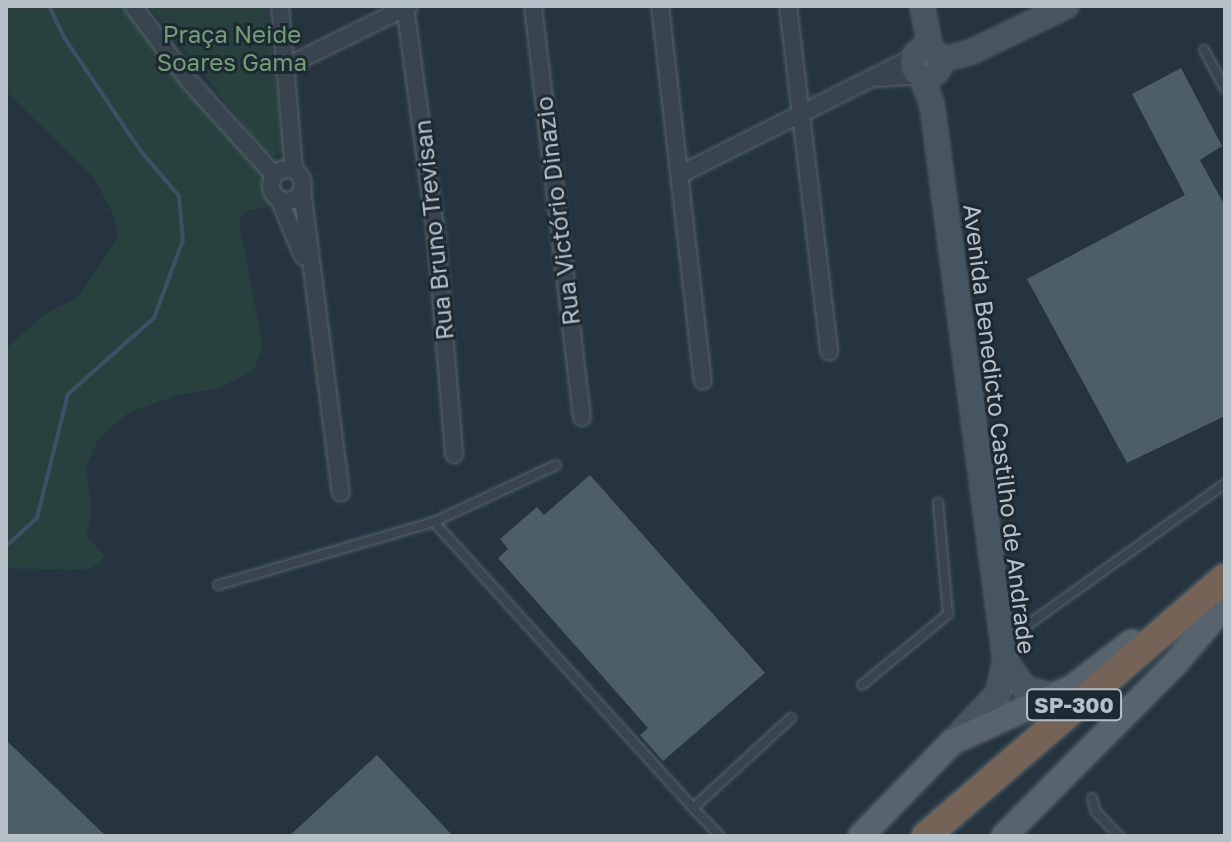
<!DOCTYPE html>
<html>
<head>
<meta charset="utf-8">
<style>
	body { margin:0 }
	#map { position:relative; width:1231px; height:842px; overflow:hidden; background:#25343e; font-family:"Golos Text",sans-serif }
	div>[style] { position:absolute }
	.green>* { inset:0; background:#28413f }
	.stream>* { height:4px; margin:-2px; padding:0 2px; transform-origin:2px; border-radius:2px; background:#395365 }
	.building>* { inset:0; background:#4e5e69 }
	.roads { filter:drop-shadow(0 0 2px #57636c) drop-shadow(0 0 2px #57636c) }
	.lane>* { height:8px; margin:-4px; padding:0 4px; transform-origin:4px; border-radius:4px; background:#39454e }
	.street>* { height:16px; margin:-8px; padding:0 8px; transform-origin:8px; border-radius:8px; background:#39454e }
	.street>.ring { margin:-8px; padding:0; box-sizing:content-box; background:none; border:16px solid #39454e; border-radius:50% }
	.secondary>* { height:22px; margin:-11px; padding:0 11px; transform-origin:11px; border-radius:11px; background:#475561 }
	.secondary>.ring { margin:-11px; padding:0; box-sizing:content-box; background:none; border:22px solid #475561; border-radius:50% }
	.primary>* { height:24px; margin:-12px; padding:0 12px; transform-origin:12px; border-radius:12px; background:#57646e }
	.highway>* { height:28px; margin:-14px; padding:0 14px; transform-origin:14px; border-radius:14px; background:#746356 }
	span { translate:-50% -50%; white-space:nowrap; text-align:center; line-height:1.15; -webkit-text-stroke:6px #1e2a33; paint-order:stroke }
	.shield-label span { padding:2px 6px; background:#1e2a33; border:2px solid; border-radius:6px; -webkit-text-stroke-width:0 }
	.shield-label { font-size:22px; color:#b5c0c9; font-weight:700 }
	.park-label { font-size:24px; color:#739e76 }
	.street-label { font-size:24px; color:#b5c0c9 }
	.frame { position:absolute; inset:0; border:8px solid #b5c0c9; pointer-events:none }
</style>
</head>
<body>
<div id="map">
	<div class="green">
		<i style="clip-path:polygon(6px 6px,142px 6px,266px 172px,276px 195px,271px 207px,244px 211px,239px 221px,263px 347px,253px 371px,216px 389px,177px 395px,128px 413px,98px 439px,86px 469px,92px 511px,86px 535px,105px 556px,98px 565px,83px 570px,6px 568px,6px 349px,42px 316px,78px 297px,118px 237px,113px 214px,94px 178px,6px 91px)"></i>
		<i style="clip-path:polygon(149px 6px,267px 6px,284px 151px,270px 158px,265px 152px)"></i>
	</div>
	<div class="stream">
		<i style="left:6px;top:546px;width:42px;rotate:-42.1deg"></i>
		<i style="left:37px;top:518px;width:128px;rotate:-76deg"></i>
		<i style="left:68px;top:394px;width:115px;rotate:-41.5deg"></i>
		<i style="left:154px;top:318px;width:83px;rotate:-69.6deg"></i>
		<i style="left:183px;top:240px;width:44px;rotate:-95.2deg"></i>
		<i style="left:179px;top:196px;width:60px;rotate:-130.3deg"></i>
		<i style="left:140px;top:150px;width:134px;rotate:-124deg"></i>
		<i style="left:65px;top:39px;width:37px;rotate:-116deg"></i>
	</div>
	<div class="building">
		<i style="clip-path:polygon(1181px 68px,1222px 146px,1200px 160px,1225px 206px,1225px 416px,1127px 463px,1027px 279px,1185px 195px,1132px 94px)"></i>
		<i style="clip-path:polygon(590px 475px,765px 673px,663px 761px,640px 735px,648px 728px,498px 558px,508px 549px,500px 539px,537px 507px,544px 515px)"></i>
		<i style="clip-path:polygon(6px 740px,106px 836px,6px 836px)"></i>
		<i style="clip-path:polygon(377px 755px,453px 836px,289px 836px)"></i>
	</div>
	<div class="roads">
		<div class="lane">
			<i style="left:1204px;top:50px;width:44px;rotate:61.7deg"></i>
			<i style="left:556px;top:465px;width:135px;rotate:155deg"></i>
			<i style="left:434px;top:522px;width:386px;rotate:47.8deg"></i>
			<i style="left:218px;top:585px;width:225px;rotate:-16.3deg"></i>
			<i style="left:1004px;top:642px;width:272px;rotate:-35.6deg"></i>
			<i style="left:862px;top:685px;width:112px;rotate:-39.5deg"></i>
			<i style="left:948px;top:614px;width:112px;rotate:-95.1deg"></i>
			<i style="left:1092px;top:798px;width:15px;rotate:74deg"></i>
			<i style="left:1096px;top:812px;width:33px;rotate:46deg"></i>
			<i style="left:720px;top:836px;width:39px;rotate:-134deg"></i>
			<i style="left:693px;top:808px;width:133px;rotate:-42.6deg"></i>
		</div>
		<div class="street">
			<i style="left:133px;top:6px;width:94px;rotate:53.3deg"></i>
			<i style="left:189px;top:81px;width:127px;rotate:47.9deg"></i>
			<i style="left:280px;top:6px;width:165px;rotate:85.1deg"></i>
			<i style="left:405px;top:6px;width:230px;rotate:82.3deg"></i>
			<i style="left:436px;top:234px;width:221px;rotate:85.3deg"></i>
			<i style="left:533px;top:6px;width:414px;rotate:83.2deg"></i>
			<i style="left:660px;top:6px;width:377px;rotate:83.5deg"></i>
			<i style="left:788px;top:6px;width:348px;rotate:83.2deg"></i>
			<i style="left:287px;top:66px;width:136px;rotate:-26.2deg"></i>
			<i style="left:879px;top:78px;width:39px;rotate:-4deg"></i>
			<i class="ring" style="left:271px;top:169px;width:16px;height:16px"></i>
			<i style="left:683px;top:173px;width:258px;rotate:-26.7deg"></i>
			<i style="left:302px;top:190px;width:305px;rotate:82.7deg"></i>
			<i style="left:279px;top:199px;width:62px;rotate:67.2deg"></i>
		</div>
		<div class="secondary">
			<i style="left:922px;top:6px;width:45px;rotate:78.4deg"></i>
			<i class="ring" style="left:912px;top:49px;width:6px;height:6px"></i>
			<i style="left:940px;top:60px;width:32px;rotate:-14deg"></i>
			<i style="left:971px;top:52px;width:106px;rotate:-25.6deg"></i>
			<i style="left:921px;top:76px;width:30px;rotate:69deg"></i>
			<i style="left:932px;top:104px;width:561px;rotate:82.52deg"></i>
			<i style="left:1005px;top:660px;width:34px;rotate:102deg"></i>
			<i style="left:998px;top:693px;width:66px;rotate:133.2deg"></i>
			<i style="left:1005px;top:660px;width:35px;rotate:55deg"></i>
			<i style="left:1025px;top:689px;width:31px;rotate:13deg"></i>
		</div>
		<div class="primary">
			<i style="left:861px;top:836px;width:131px;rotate:-45.9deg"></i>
			<i style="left:952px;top:742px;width:133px;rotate:-24.4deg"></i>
			<i style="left:1073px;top:687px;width:74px;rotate:-37.3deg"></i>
			<i style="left:1004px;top:836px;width:241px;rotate:-45.2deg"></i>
			<i style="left:1174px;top:665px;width:79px;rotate:-49.6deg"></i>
		</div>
		<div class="highway">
			<i style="left:926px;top:836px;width:395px;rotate:-40.8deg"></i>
		</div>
	</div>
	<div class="shield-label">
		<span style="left:1074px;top:705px">SP-300</span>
	</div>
	<div class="park-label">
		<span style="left:232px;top:48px">Praça Neide<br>Soares Gama</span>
	</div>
	<div class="street-label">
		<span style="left:557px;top:211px;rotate:-97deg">Rua Victório Dinazio</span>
		<span style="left:433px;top:230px;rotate:-96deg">Rua Bruno Trevisan</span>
		<span style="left:1000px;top:429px;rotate:83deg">Avenida Benedicto Castilho de Andrade</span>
	</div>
	<div class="frame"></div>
</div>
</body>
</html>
